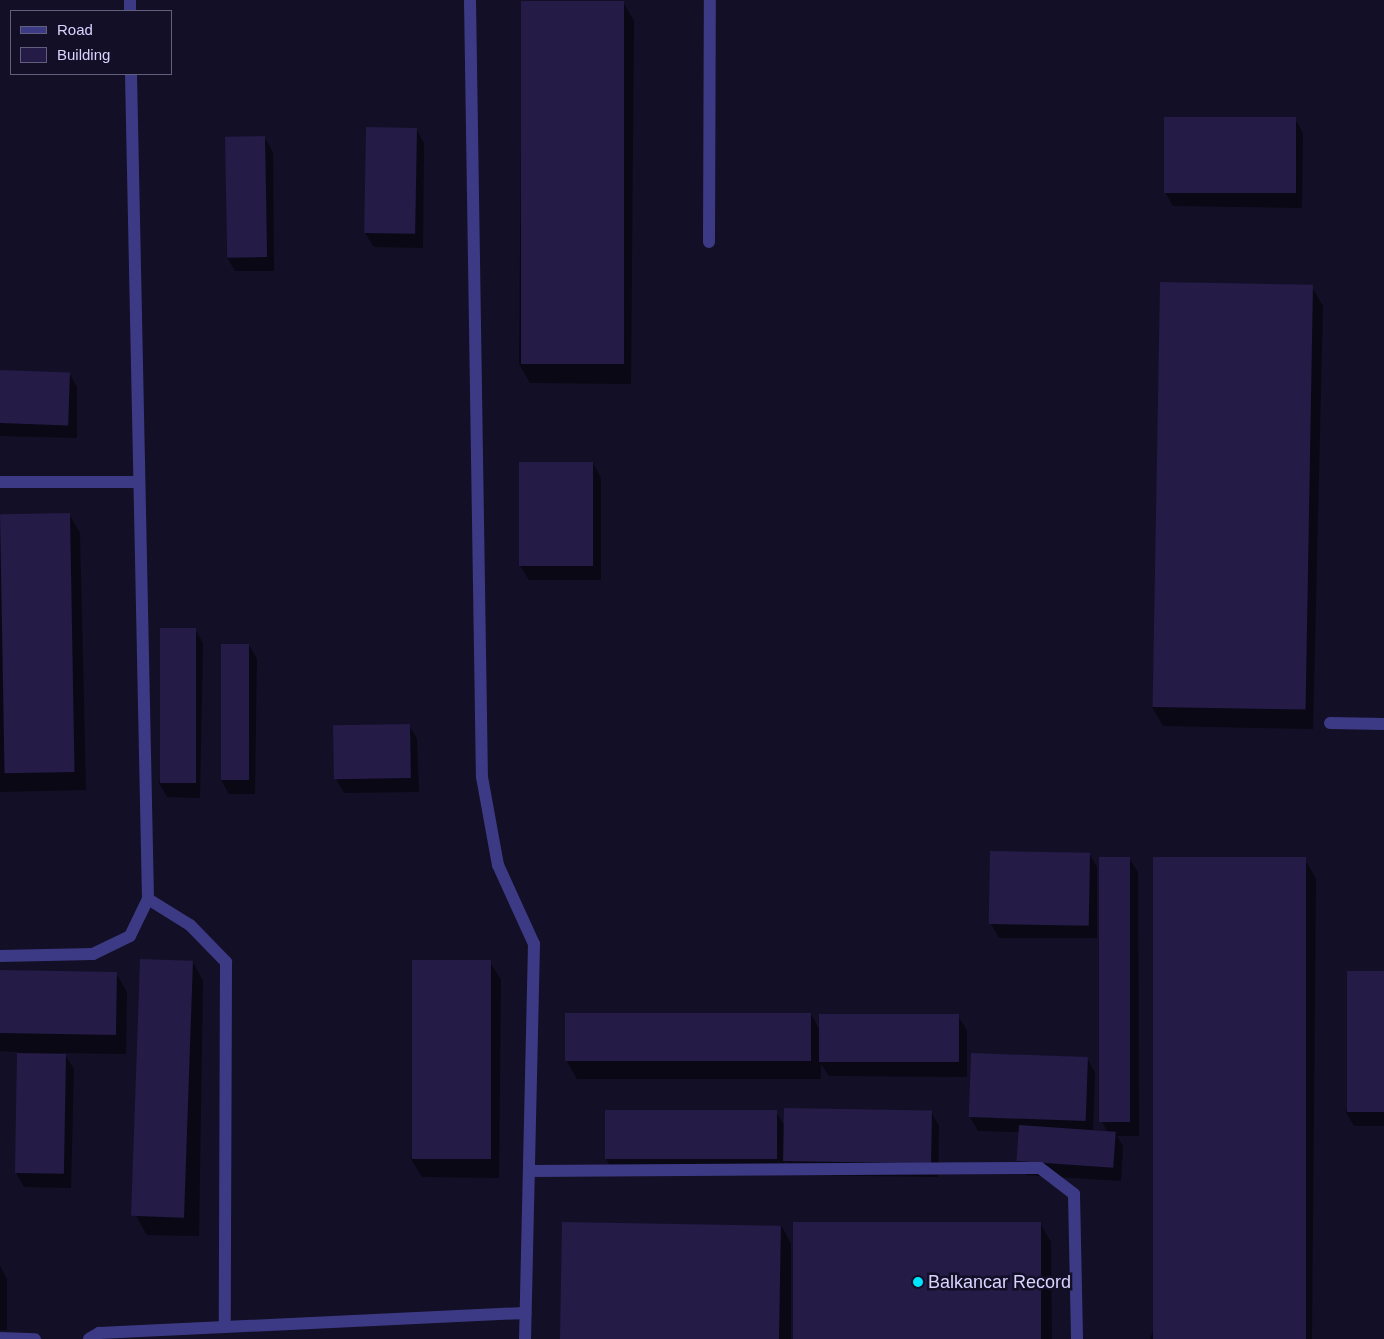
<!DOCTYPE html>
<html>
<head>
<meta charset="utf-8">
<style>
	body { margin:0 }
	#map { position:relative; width:1384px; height:1339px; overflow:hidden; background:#130f26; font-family:Arial,sans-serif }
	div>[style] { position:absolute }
	.shadow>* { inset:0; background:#0007 }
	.building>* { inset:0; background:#241b47; transform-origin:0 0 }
	.minor>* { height:12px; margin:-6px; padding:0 6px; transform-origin:6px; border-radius:6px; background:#3d3a85 }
	.dots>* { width:14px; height:14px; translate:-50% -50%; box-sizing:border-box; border:2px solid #130f26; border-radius:50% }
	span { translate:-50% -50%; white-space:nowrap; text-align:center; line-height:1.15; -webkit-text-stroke:5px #130f26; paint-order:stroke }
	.poi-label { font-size:18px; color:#d9d4ff }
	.left { translate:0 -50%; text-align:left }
	.legend { position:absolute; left:10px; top:10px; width:162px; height:65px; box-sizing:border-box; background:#130f26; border:1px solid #625e7d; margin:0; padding:6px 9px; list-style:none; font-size:15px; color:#d9d4ff }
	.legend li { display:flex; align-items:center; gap:10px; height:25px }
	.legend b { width:25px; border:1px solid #625e7d }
</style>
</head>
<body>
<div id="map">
	<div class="shadow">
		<i style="clip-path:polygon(522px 2px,623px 2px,634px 21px,631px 384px,530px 383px,519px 364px)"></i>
		<i style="clip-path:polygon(1295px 119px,1303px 133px,1302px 208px,1173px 206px,1165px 192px)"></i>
		<i style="clip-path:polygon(416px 129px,424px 143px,423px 248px,374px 247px,365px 233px)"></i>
		<i style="clip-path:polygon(264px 137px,273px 152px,274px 271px,235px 271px,227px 257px,226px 138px)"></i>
		<i style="clip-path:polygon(1312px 287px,1323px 306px,1313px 729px,1163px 726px,1152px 707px)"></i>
		<i style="clip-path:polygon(0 372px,69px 373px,77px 387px,77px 438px,0 436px)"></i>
		<i style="clip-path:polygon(593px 463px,601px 478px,601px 580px,529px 580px,520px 566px)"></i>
		<i style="clip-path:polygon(69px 514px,80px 533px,86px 790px,0 792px,0 516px)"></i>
		<i style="clip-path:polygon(195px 629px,203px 643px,200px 798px,167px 797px,159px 783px)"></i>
		<i style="clip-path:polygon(249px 645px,257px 659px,255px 794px,229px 794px,221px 780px)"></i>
		<i style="clip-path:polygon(409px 725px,417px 739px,419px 792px,344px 793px,336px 779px)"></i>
		<i style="clip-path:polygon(1089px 853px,1097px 867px,1097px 938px,999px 938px,991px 924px)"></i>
		<i style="clip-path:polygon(1101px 858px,1129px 858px,1138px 872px,1139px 1136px,1117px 1136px,1123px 1146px,1121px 1181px,1026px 1175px,1018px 1161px,1020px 1132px,978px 1131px,970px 1117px,1087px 1058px,1095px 1073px,1093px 1130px,1107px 1131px,1102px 1122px)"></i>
		<i style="clip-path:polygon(1305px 860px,1316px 878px,1312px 1339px,1150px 1339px)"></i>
		<i style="clip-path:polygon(193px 962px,203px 981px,199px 1236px,147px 1235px,136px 1216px)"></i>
		<i style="clip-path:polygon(490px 962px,501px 980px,499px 1178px,422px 1177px,411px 1159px)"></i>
		<i style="clip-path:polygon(0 972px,116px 973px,127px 992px,126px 1054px,64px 1053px,74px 1069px,71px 1188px,24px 1187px,16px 1173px,18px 1052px,0 1051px)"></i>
		<i style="clip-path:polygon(1384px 973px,1384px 1126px,1354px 1126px,1346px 1112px)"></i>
		<i style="clip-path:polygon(811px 1014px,820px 1031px,958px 1016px,967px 1030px,967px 1077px,829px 1076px,821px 1064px,821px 1079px,577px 1079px,566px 1060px)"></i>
		<i style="clip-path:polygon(776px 1112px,785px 1127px,931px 1112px,939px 1126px,938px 1177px,793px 1175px,785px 1160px,784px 1174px,614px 1173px,606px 1159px)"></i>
		<i style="clip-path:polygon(1040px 1223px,1051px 1242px,1052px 1339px,795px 1339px)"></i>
		<i style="clip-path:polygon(781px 1225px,791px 1244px,791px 1339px,563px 1339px)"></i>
		<i style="clip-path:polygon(0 1266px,7px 1279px,7px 1330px,0 1330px)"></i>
	</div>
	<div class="building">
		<i style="left:521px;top:1px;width:103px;height:363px"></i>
		<i style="left:1164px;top:117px;width:132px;height:76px"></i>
		<i style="left:366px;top:127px;width:51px;height:106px;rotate:1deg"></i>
		<i style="left:265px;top:136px;width:121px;height:40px;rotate:89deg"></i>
		<i style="left:1160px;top:282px;width:153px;height:425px;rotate:1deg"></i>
		<i style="left:0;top:370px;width:70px;height:53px;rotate:2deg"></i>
		<i style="left:519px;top:462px;width:74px;height:104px"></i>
		<i style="left:70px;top:513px;width:259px;height:70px;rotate:89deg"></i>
		<i style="left:160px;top:628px;width:36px;height:155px"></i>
		<i style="left:221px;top:644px;width:28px;height:136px"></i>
		<i style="left:410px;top:724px;width:54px;height:77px;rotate:89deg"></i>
		<i style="left:990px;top:851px;width:100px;height:73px;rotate:1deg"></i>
		<i style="left:1099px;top:857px;width:31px;height:265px"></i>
		<i style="left:1153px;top:857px;width:153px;height:482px"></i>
		<i style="left:140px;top:959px;width:53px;height:257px;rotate:2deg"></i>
		<i style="left:412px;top:960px;width:79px;height:199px"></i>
		<i style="left:0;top:970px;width:117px;height:63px;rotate:1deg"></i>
		<i style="left:1347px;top:971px;width:37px;height:141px"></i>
		<i style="left:565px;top:1013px;width:246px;height:48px"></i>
		<i style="left:819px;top:1014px;width:140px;height:48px"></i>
		<i style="left:17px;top:1053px;width:49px;height:120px;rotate:1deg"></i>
		<i style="left:971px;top:1053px;width:117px;height:64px;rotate:2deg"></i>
		<i style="left:784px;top:1108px;width:148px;height:53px;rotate:1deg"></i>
		<i style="left:605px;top:1110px;width:172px;height:49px"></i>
		<i style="left:1019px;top:1125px;width:97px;height:36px;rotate:4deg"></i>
		<i style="left:562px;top:1222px;width:219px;height:117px;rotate:1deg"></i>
		<i style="left:1041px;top:1222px;width:117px;height:248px;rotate:90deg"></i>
	</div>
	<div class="minor">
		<i style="left:130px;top:0;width:11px;rotate:90deg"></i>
		<i style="left:470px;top:0;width:777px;rotate:89.12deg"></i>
		<i style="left:482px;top:777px;width:89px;rotate:79.7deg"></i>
		<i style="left:498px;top:865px;width:87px;rotate:65.5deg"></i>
		<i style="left:534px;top:944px;width:395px;rotate:91.3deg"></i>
		<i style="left:131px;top:74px;width:825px;rotate:88.82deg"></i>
		<i style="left:148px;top:899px;width:49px;rotate:31.8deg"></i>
		<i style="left:190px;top:925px;width:52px;rotate:45.8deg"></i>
		<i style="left:226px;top:962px;width:365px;rotate:90.2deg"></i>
		<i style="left:709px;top:242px;width:242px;rotate:-89.8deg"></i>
		<i style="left:0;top:482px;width:139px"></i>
		<i style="left:1330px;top:723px;width:54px;rotate:1.1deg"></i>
		<i style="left:0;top:956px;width:93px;rotate:-1.2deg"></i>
		<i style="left:93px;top:954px;width:41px;rotate:-25.9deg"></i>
		<i style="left:130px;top:936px;width:41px;rotate:-64.1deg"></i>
		<i style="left:529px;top:1171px;width:511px;rotate:-0.34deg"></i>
		<i style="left:1040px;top:1168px;width:43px;rotate:37.4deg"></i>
		<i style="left:1074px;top:1194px;width:145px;rotate:88.8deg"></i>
		<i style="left:0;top:1338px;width:35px;rotate:2deg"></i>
		<i style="left:89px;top:1339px;width:12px;rotate:-31deg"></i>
		<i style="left:99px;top:1333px;width:427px;rotate:-2.7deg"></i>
	</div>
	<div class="dots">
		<i style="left:918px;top:1282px;background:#00e5ff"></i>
	</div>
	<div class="poi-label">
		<span class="left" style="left:928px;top:1282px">Balkancar Record</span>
	</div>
	<ul class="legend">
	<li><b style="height:6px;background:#3d3a85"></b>Road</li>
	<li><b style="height:14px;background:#241b47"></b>Building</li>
	</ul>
</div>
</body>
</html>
